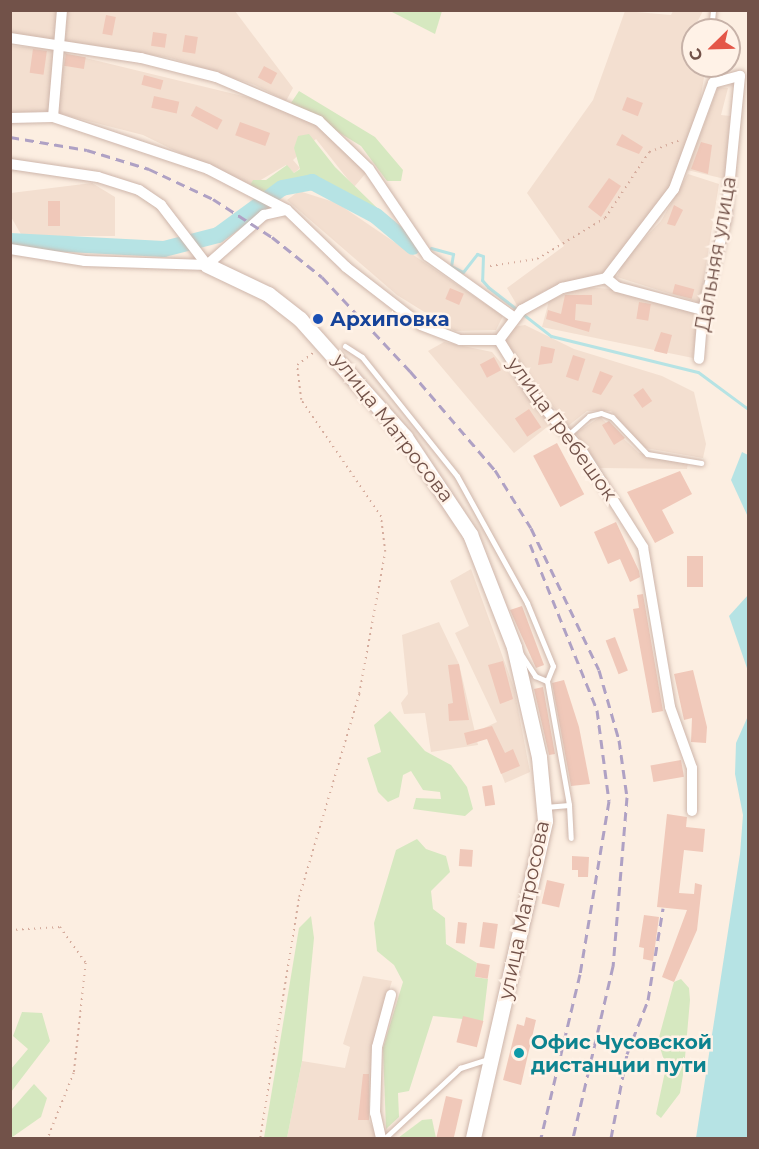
<!DOCTYPE html>
<html>
<head>
<meta charset="utf-8">
<style>
	body { margin:0 }
	#map { position:relative; width:759px; height:1149px; overflow:hidden; background:#fceee1; font-family:Montserrat,sans-serif }
	div>[style] { position:absolute }
	.residential>* { inset:0; background:#f3dfd0 }
	.green>* { inset:0; background:#d6e8c0 }
	.water>* { inset:0; background:#b6e3e4 }
	.stream>* { height:3px; margin:-1.5px; padding:0 1.5px; transform-origin:1.5px; border-radius:1.5px; background:#b6e3e4 }
	.river>* { height:16px; margin:-8px; padding:0 8px; transform-origin:8px; border-radius:8px; background:#b6e3e4 }
	.building>* { inset:0; background:#f0c8b9; transform-origin:0 0 }
	.path>* { height:1.5px; margin-top:-0.75px; transform-origin:0; background:repeating-linear-gradient(90deg,#d5ac9d 0 1.5px,transparent 0 6px) }
	.roads { filter:drop-shadow(0 0 2px #ceb6ab) drop-shadow(0 0 2px #ceb6ab) }
	.lane>* { height:5px; margin:-2.5px; padding:0 2.5px; transform-origin:2.5px; border-radius:2.5px; background:#fff }
	.street>* { height:10px; margin:-5px; padding:0 5px; transform-origin:5px; border-radius:5px; background:#fff }
	.secondary>* { height:15px; margin:-7.5px; padding:0 7.5px; transform-origin:7.5px; border-radius:7.5px; background:#fff }
	.rail>* { height:3px; margin-top:-1.5px; transform-origin:0; background:repeating-linear-gradient(90deg,#afa1c4 0 9px,transparent 0 15px) }
	.dots>* { width:16px; height:16px; translate:-50% -50%; box-sizing:border-box; border:3px solid #fff2e7; border-radius:50% }
	span { translate:-50% -50%; white-space:nowrap; text-align:center; line-height:1.15; -webkit-text-stroke:5px #fff2e7; paint-order:stroke }
	.street-label { font-size:20px; color:#725249 }
	.transit-label { font-size:20px; color:#164399; font-weight:700 }
	.left { translate:0 -50%; text-align:left }
	.culture-label { font-size:20px; color:#0d838f; font-weight:700 }
	.frame { position:absolute; inset:0; border:12px solid #725249; pointer-events:none }
	.north { position:absolute; left:681px; top:18px; width:60px; height:60px; box-sizing:border-box; background:#fff2e7; border:2px solid #c7b2a8; border-radius:50%; rotate:247deg; font-size:16px; font-weight:700; line-height:24px; text-align:center; color:#725249 }
	.north::after { content:''; display:block; margin:auto; width:21px; height:27px; background:#e45748; clip-path:polygon(50% 0,100% 100%,50% 72%,0 100%) }
</style>
</head>
<body>
<div id="map">
	<div class="residential">
		<i style="clip-path:polygon(11px 11px,60px 11px,59px 41px,11px 34px)"></i>
		<i style="clip-path:polygon(67px 11px,235px 11px,293px 88px,286px 101px,255px 85px,171px 58px,65px 41px)"></i>
		<i style="clip-path:polygon(625px 11px,671px 15px,673px 11px,703px 11px,693px 30px,693px 66px,706px 66px,697px 118px,676px 178px,609px 271px,544px 291px,518px 307px,507px 288px,564px 246px,527px 193px,593px 100px)"></i>
		<i style="clip-path:polygon(11px 46px,56px 49px,49px 111px,11px 113px)"></i>
		<i style="clip-path:polygon(65px 53px,263px 101px,317px 123px,366px 173px,354px 187px,316px 139px,293px 160px,300px 168px,294px 173px,286px 165px,249px 187px,143px 135px,57px 113px)"></i>
		<i style="clip-path:polygon(718px 87px,728px 88px,721px 115px,730px 116px,725px 179px,687px 170px)"></i>
		<i style="clip-path:polygon(688px 174px,719px 184px,700px 303px,617px 277px,624px 260px,661px 221px)"></i>
		<i style="clip-path:polygon(92px 183px,115px 197px,115px 236px,22px 236px,11px 217px,11px 193px)"></i>
		<i style="clip-path:polygon(299px 191px,337px 203px,503px 316px,496px 330px,455px 331px,397px 295px,287px 200px)"></i>
		<i style="clip-path:polygon(580px 287px,614px 289px,698px 312px,693px 358px,542px 327px,549px 301px)"></i>
		<i style="clip-path:polygon(525px 325px,574px 349px,662px 376px,694px 392px,706px 444px,703px 458px,645px 448px,611px 411px,587px 411px,568px 426px,503px 341px,513px 327px)"></i>
		<i style="clip-path:polygon(444px 342px,492px 352px,551px 424px,514px 453px,428px 351px)"></i>
		<i style="clip-path:polygon(600px 417px,639px 453px,688px 463px,687px 469px,600px 468px,576px 433px)"></i>
		<i style="clip-path:polygon(471px 569px,514px 688px,530px 772px,505px 783px,484px 728px,497px 722px,455px 633px,469px 626px,450px 581px)"></i>
		<i style="clip-path:polygon(439px 622px,459px 664px,478px 745px,431px 752px,425px 713px,404px 714px,401px 703px,408px 694px,402px 635px)"></i>
		<i style="clip-path:polygon(363px 976px,392px 981px,376px 1032px,369px 1105px,369px 1120px,378px 1138px,287px 1138px,302px 1061px,345px 1068px,350px 1047px,343px 1044px)"></i>
	</div>
	<div class="green">
		<i style="clip-path:polygon(390px 11px,442px 11px,435px 34px)"></i>
		<i style="clip-path:polygon(299px 91px,375px 137px,403px 170px,401px 181px,387px 181px,361px 146px,291px 103px)"></i>
		<i style="clip-path:polygon(309px 134px,335px 167px,404px 234px,396px 241px,364px 215px,309px 185px,262px 192px,249px 187px,253px 180px,266px 180px,287px 165px,294px 173px,300px 169px,294px 148px,298px 136px)"></i>
		<i style="clip-path:polygon(390px 711px,425px 751px,451px 765px,467px 787px,473px 809px,465px 816px,413px 809px,416px 798px,441px 799px,440px 792px,423px 790px,411px 771px,403px 775px,399px 797px,388px 802px,378px 792px,367px 758px,381px 752px,374px 725px)"></i>
		<i style="clip-path:polygon(417px 839px,426px 849px,446px 856px,450px 872px,431px 891px,433px 909px,445px 918px,446px 944px,477px 963px,475px 977px,488px 979px,483px 1021px,433px 1016px,409px 1091px,398px 1093px,399px 1117px,386px 1129px,383px 1048px,403px 982px,394px 965px,377px 951px,374px 923px,396px 850px)"></i>
		<i style="clip-path:polygon(311px 916px,314px 938px,302px 1061px,287px 1138px,264px 1138px,299px 928px)"></i>
		<i style="clip-path:polygon(681px 979px,689px 988px,690px 1000px,684px 1069px,680px 1093px,661px 1118px,656px 1114px,666px 1067px,658px 1041px,674px 982px)"></i>
		<i style="clip-path:polygon(22px 1012px,42px 1013px,50px 1041px,11px 1092px,11px 1069px,28px 1049px,13px 1036px)"></i>
		<i style="clip-path:polygon(34px 1084px,47px 1098px,41px 1117px,11px 1138px,11px 1110px)"></i>
		<i style="clip-path:polygon(432px 1119px,436px 1138px,398px 1138px,422px 1120px)"></i>
	</div>
	<div class="water">
		<i style="clip-path:polygon(742px 452px,748px 455px,748px 517px,731px 480px)"></i>
		<i style="clip-path:polygon(748px 595px,748px 671px,729px 616px)"></i>
		<i style="clip-path:polygon(748px 716px,748px 1138px,696px 1138px,740px 854px,743px 815px,735px 774px,736px 743px)"></i>
	</div>
	<div class="stream">
		<i style="left:431px;top:248px;width:23px;rotate:15deg"></i>
		<i style="left:453px;top:254px;width:12px;rotate:99deg"></i>
		<i style="left:451px;top:266px;width:13px;rotate:27deg"></i>
		<i style="left:463px;top:272px;width:23px;rotate:-52deg"></i>
		<i style="left:477px;top:254px;width:6px;rotate:18deg"></i>
		<i style="left:483px;top:256px;width:24px;rotate:92deg"></i>
		<i style="left:482px;top:280px;width:9px;rotate:49deg"></i>
		<i style="left:488px;top:287px;width:80px;rotate:37.9deg"></i>
		<i style="left:551px;top:336px;width:151px;rotate:13.8deg"></i>
		<i style="left:698px;top:372px;width:62px;rotate:36.5deg"></i>
	</div>
	<div class="river">
		<i style="left:10px;top:241px;width:154px;rotate:3deg"></i>
		<i style="left:164px;top:249px;width:56px;rotate:-14.5deg"></i>
		<i style="left:218px;top:235px;width:79px;rotate:-36.3deg"></i>
		<i style="left:282px;top:188px;width:31px;rotate:-11deg"></i>
		<i style="left:312px;top:182px;width:72px;rotate:28deg"></i>
		<i style="left:376px;top:216px;width:48px;rotate:40deg"></i>
	</div>
	<div class="building">
		<i style="left:106px;top:15px;width:10px;height:19px;rotate:11deg"></i>
		<i style="left:153px;top:32px;width:14px;height:14px;rotate:8deg"></i>
		<i style="left:185px;top:35px;width:13px;height:17px;rotate:9deg"></i>
		<i style="left:33px;top:49px;width:14px;height:24px;rotate:8deg"></i>
		<i style="left:66px;top:54px;width:20px;height:12px;rotate:9deg"></i>
		<i style="left:264px;top:66px;width:15px;height:13px;rotate:28deg"></i>
		<i style="left:144px;top:75px;width:20px;height:10px;rotate:15deg"></i>
		<i style="left:154px;top:96px;width:26px;height:12px;rotate:13deg"></i>
		<i style="left:627px;top:97px;width:17px;height:14px;rotate:21deg"></i>
		<i style="left:196px;top:106px;width:30px;height:11px;rotate:28deg"></i>
		<i style="left:240px;top:122px;width:32px;height:14px;rotate:20deg"></i>
		<i style="clip-path:polygon(622px 134px,643px 147px,639px 154px,616px 145px)"></i>
		<i style="clip-path:polygon(701px 142px,712px 145px,708px 174px,691px 169px)"></i>
		<i style="clip-path:polygon(609px 178px,621px 186px,601px 217px,588px 207px)"></i>
		<i style="left:48px;top:201px;width:12px;height:25px"></i>
		<i style="clip-path:polygon(674px 205px,683px 210px,675px 226px,667px 224px)"></i>
		<i style="left:675px;top:284px;width:20px;height:10px;rotate:15deg"></i>
		<i style="left:450px;top:288px;width:15px;height:12px;rotate:23deg"></i>
		<i style="clip-path:polygon(565px 295px,592px 295px,592px 305px,576px 304px,575px 320px,591px 323px,589px 332px,546px 319px,548px 310px,561px 314px)"></i>
		<i style="left:639px;top:302px;width:12px;height:17px;rotate:9deg"></i>
		<i style="clip-path:polygon(661px 332px,672px 335px,667px 354px,654px 351px)"></i>
		<i style="clip-path:polygon(541px 346px,555px 349px,552px 363px,538px 365px)"></i>
		<i style="left:573px;top:355px;width:13px;height:23px;rotate:18deg"></i>
		<i style="left:494px;top:357px;width:15px;height:16px;rotate:62deg"></i>
		<i style="clip-path:polygon(600px 371px,613px 376px,601px 395px,592px 392px)"></i>
		<i style="left:643px;top:388px;width:16px;height:12px;rotate:55deg"></i>
		<i style="left:529px;top:409px;width:22px;height:17px;rotate:56deg"></i>
		<i style="clip-path:polygon(609px 421px,625px 438px,614px 445px,602px 425px)"></i>
		<i style="left:557px;top:443px;width:58px;height:27px;rotate:62deg"></i>
		<i style="clip-path:polygon(680px 471px,692px 494px,662px 510px,674px 533px,655px 543px,627px 492px)"></i>
		<i style="clip-path:polygon(616px 522px,639px 571px,640px 577px,630px 582px,620px 559px,608px 564px,594px 532px)"></i>
		<i style="left:687px;top:556px;width:16px;height:31px"></i>
		<i style="clip-path:polygon(643px 594px,663px 711px,652px 713px,633px 609px,639px 608px,637px 595px)"></i>
		<i style="clip-path:polygon(522px 606px,544px 665px,536px 668px,510px 610px)"></i>
		<i style="left:615px;top:637px;width:36px;height:10px;rotate:69deg"></i>
		<i style="clip-path:polygon(503px 661px,513px 699px,500px 704px,488px 665px)"></i>
		<i style="clip-path:polygon(459px 664px,469px 720px,449px 721px,448px 704px,453px 703px,448px 665px)"></i>
		<i style="clip-path:polygon(693px 670px,707px 727px,706px 743px,691px 742px,692px 718px,684px 720px,674px 674px)"></i>
		<i style="clip-path:polygon(564px 680px,579px 727px,590px 784px,571px 786px,552px 683px)"></i>
		<i style="clip-path:polygon(543px 687px,555px 754px,549px 755px,534px 689px)"></i>
		<i style="clip-path:polygon(492px 726px,505px 753px,513px 749px,520px 766px,501px 774px,487px 739px,467px 745px,464px 733px)"></i>
		<i style="left:681px;top:760px;width:17px;height:31px;rotate:80deg"></i>
		<i style="left:492px;top:785px;width:20px;height:10px;rotate:81deg"></i>
		<i style="clip-path:polygon(667px 814px,687px 817px,686px 827px,705px 829px,703px 852px,684px 850px,679px 893px,694px 894px,695px 883px,702px 885px,697px 930px,674px 982px,662px 977px,687px 910px,657px 907px)"></i>
		<i style="left:460px;top:849px;width:13px;height:17px;rotate:4deg"></i>
		<i style="clip-path:polygon(572px 856px,589px 857px,588px 877px,578px 877px,578px 870px,572px 870px)"></i>
		<i style="left:547px;top:880px;width:18px;height:24px;rotate:13deg"></i>
		<i style="clip-path:polygon(644px 915px,659px 917px,653px 961px,643px 959px,644px 948px,639px 947px)"></i>
		<i style="left:458px;top:922px;width:9px;height:21px;rotate:6deg"></i>
		<i style="left:483px;top:922px;width:15px;height:25px;rotate:8deg"></i>
		<i style="left:477px;top:963px;width:13px;height:14px;rotate:9deg"></i>
		<i style="left:463px;top:1016px;width:21px;height:27px;rotate:14deg"></i>
		<i style="clip-path:polygon(526px 1017px,536px 1020px,521px 1085px,503px 1080px,517px 1024px,524px 1026px)"></i>
		<i style="clip-path:polygon(363px 1074px,369px 1074px,369px 1120px,358px 1120px)"></i>
		<i style="left:446px;top:1096px;width:17px;height:43px;rotate:13deg"></i>
	</div>
	<div class="path">
		<i style="left:490px;top:266px;width:48px;rotate:-8.5deg"></i>
		<i style="left:537px;top:259px;width:79px;rotate:-31.1deg"></i>
		<i style="left:605px;top:218px;width:79px;rotate:-56.3deg"></i>
		<i style="left:649px;top:152px;width:33px;rotate:-21deg"></i>
		<i style="left:10px;top:930px;width:50px;rotate:-3.4deg"></i>
		<i style="left:60px;top:927px;width:44px;rotate:54.2deg"></i>
		<i style="left:86px;top:963px;width:111px;rotate:96.2deg"></i>
		<i style="left:74px;top:1073px;width:70px;rotate:111.8deg"></i>
		<i style="left:260px;top:1138px;width:244px;rotate:-80.8deg"></i>
		<i style="left:299px;top:897px;width:212px;rotate:-73.5deg"></i>
		<i style="left:359px;top:694px;width:144px;rotate:-79.6deg"></i>
		<i style="left:385px;top:552px;width:35px;rotate:-97deg"></i>
		<i style="left:381px;top:517px;width:142px;rotate:-124.4deg"></i>
		<i style="left:301px;top:400px;width:35px;rotate:-97deg"></i>
		<i style="left:297px;top:365px;width:20px;rotate:-37deg"></i>
	</div>
	<div class="roads">
		<div class="lane">
			<i style="left:711px;top:30px;width:20px;rotate:-84deg"></i>
			<i style="left:711px;top:66px;width:16px;rotate:83deg"></i>
			<i style="left:345px;top:346px;width:20px;rotate:33deg"></i>
			<i style="left:362px;top:357px;width:152px;rotate:51.4deg"></i>
			<i style="left:457px;top:476px;width:145px;rotate:61.1deg"></i>
			<i style="left:527px;top:603px;width:68px;rotate:67.6deg"></i>
			<i style="left:553px;top:666px;width:16px;rotate:112deg"></i>
			<i style="left:547px;top:681px;width:126px;rotate:79.9deg"></i>
			<i style="left:569px;top:805px;width:24px;rotate:175deg"></i>
			<i style="left:568px;top:435px;width:28px;rotate:-42deg"></i>
			<i style="left:589px;top:416px;width:12px;rotate:-14deg"></i>
			<i style="left:601px;top:413px;width:12px;rotate:20deg"></i>
			<i style="left:612px;top:417px;width:51px;rotate:46.6deg"></i>
			<i style="left:647px;top:454px;width:55px;rotate:9.5deg"></i>
			<i style="left:519px;top:651px;width:30px;rotate:57deg"></i>
			<i style="left:535px;top:676px;width:13px;rotate:23deg"></i>
			<i style="left:569px;top:805px;width:33px;rotate:87deg"></i>
			<i style="left:385px;top:1138px;width:103px;rotate:-43deg"></i>
			<i style="left:460px;top:1068px;width:29px;rotate:-18deg"></i>
		</div>
		<div class="street">
			<i style="left:10px;top:38px;width:133px;rotate:8.7deg"></i>
			<i style="left:141px;top:58px;width:77px;rotate:14.2deg"></i>
			<i style="left:216px;top:77px;width:112px;rotate:23.1deg"></i>
			<i style="left:319px;top:121px;width:69px;rotate:43.8deg"></i>
			<i style="left:369px;top:169px;width:105px;rotate:55.9deg"></i>
			<i style="left:428px;top:256px;width:103px;rotate:35.5deg"></i>
			<i style="left:53px;top:117px;width:107px;rotate:-85.2deg"></i>
			<i style="left:10px;top:118px;width:43px;rotate:-1.3deg"></i>
			<i style="left:53px;top:117px;width:163px;rotate:18.5deg"></i>
			<i style="left:208px;top:169px;width:89px;rotate:27.4deg"></i>
			<i style="left:287px;top:210px;width:82px;rotate:44deg"></i>
			<i style="left:346px;top:267px;width:95px;rotate:37.7deg"></i>
			<i style="left:421px;top:325px;width:42px;rotate:21deg"></i>
			<i style="left:460px;top:340px;width:39px"></i>
			<i style="left:10px;top:164px;width:89px;rotate:8.4deg"></i>
			<i style="left:98px;top:177px;width:43px;rotate:17.6deg"></i>
			<i style="left:139px;top:190px;width:27px;rotate:34deg"></i>
			<i style="left:161px;top:205px;width:76px;rotate:52.5deg"></i>
			<i style="left:10px;top:249px;width:76px;rotate:9.1deg"></i>
			<i style="left:85px;top:261px;width:122px;rotate:1.9deg"></i>
			<i style="left:207px;top:265px;width:76px;rotate:-41.3deg"></i>
			<i style="left:264px;top:215px;width:23px;rotate:-13deg"></i>
			<i style="left:606px;top:278px;width:112px;rotate:-52.6deg"></i>
			<i style="left:674px;top:189px;width:113px;rotate:-69.8deg"></i>
			<i style="left:713px;top:83px;width:28px;rotate:-15deg"></i>
			<i style="left:740px;top:76px;width:144px;rotate:95.6deg"></i>
			<i style="left:726px;top:219px;width:94px;rotate:104.2deg"></i>
			<i style="left:703px;top:310px;width:49px;rotate:94.7deg"></i>
			<i style="left:606px;top:278px;width:14px;rotate:39deg"></i>
			<i style="left:617px;top:287px;width:89px;rotate:15deg"></i>
			<i style="left:499px;top:340px;width:65px;rotate:58.3deg"></i>
			<i style="left:533px;top:395px;width:74px;rotate:48.8deg"></i>
			<i style="left:582px;top:451px;width:114px;rotate:57.6deg"></i>
			<i style="left:643px;top:547px;width:162px;rotate:80.4deg"></i>
			<i style="left:670px;top:707px;width:65px;rotate:70.2deg"></i>
			<i style="left:692px;top:768px;width:43px;rotate:90deg"></i>
			<i style="left:499px;top:340px;width:38px;rotate:-53deg"></i>
			<i style="left:522px;top:310px;width:46px;rotate:-28.8deg"></i>
			<i style="left:562px;top:288px;width:45px;rotate:-12.8deg"></i>
			<i style="left:381px;top:1138px;width:26px;rotate:-103deg"></i>
			<i style="left:375px;top:1113px;width:66px;rotate:-88.3deg"></i>
			<i style="left:377px;top:1047px;width:54px;rotate:-74.9deg"></i>
		</div>
		<div class="secondary">
			<i style="left:207px;top:265px;width:68px;rotate:25.4deg"></i>
			<i style="left:268px;top:294px;width:41px;rotate:38deg"></i>
			<i style="left:300px;top:319px;width:158px;rotate:48.3deg"></i>
			<i style="left:405px;top:437px;width:117px;rotate:56.2deg"></i>
			<i style="left:470px;top:534px;width:121px;rotate:68.7deg"></i>
			<i style="left:514px;top:647px;width:113px;rotate:77.2deg"></i>
			<i style="left:539px;top:757px;width:64px;rotate:84.6deg"></i>
			<i style="left:545px;top:821px;width:325px;rotate:102.8deg"></i>
		</div>
	</div>
	<div class="rail">
		<i style="left:10px;top:137px;width:78px;rotate:9.6deg"></i>
		<i style="left:87px;top:150px;width:65px;rotate:17deg"></i>
		<i style="left:149px;top:169px;width:71px;rotate:25.1deg"></i>
		<i style="left:213px;top:199px;width:70px;rotate:32.8deg"></i>
		<i style="left:272px;top:237px;width:64px;rotate:38.7deg"></i>
		<i style="left:322px;top:277px;width:129px;rotate:46.9deg"></i>
		<i style="left:410px;top:371px;width:130px;rotate:49.4deg"></i>
		<i style="left:495px;top:470px;width:68px;rotate:58.2deg"></i>
		<i style="left:531px;top:528px;width:157px;rotate:64.4deg"></i>
		<i style="left:599px;top:670px;width:73px;rotate:74.1deg"></i>
		<i style="left:619px;top:740px;width:58px;rotate:82deg"></i>
		<i style="left:627px;top:797px;width:170px;rotate:94.7deg"></i>
		<i style="left:613px;top:966px;width:177px;rotate:103.1deg"></i>
		<i style="left:530px;top:544px;width:179px;rotate:68deg"></i>
		<i style="left:597px;top:710px;width:92px;rotate:82.5deg"></i>
		<i style="left:609px;top:801px;width:175px;rotate:99.5deg"></i>
		<i style="left:580px;top:974px;width:169px;rotate:103.4deg"></i>
		<i style="left:611px;top:1138px;width:86px;rotate:-79.2deg"></i>
		<i style="left:627px;top:1054px;width:58px;rotate:-68.7deg"></i>
		<i style="left:648px;top:1000px;width:93px;rotate:-80.7deg"></i>
	</div>
	<div class="dots">
		<i style="left:318px;top:319px;background:#1a4fb4"></i>
		<i style="left:519px;top:1053px;background:#0f9aa8"></i>
	</div>
	<div class="street-label">
		<span style="left:716px;top:254px;rotate:-80deg">Дальняя улица</span>
		<span style="left:393px;top:428px;rotate:52deg">улица Матросова</span>
		<span style="left:562px;top:429px;rotate:54deg">улица Гребешок</span>
		<span style="left:524px;top:910px;rotate:-78deg">улица Матросова</span>
	</div>
	<div class="transit-label">
		<span class="left" style="left:330px;top:319px">Архиповка</span>
	</div>
	<div class="culture-label">
		<span class="left" style="left:531px;top:1054px">Офис Чусовской<br>дистанции пути</span>
	</div>
	<div class="frame"></div>
	<div class="north">С</div>
</div>
</body>
</html>
